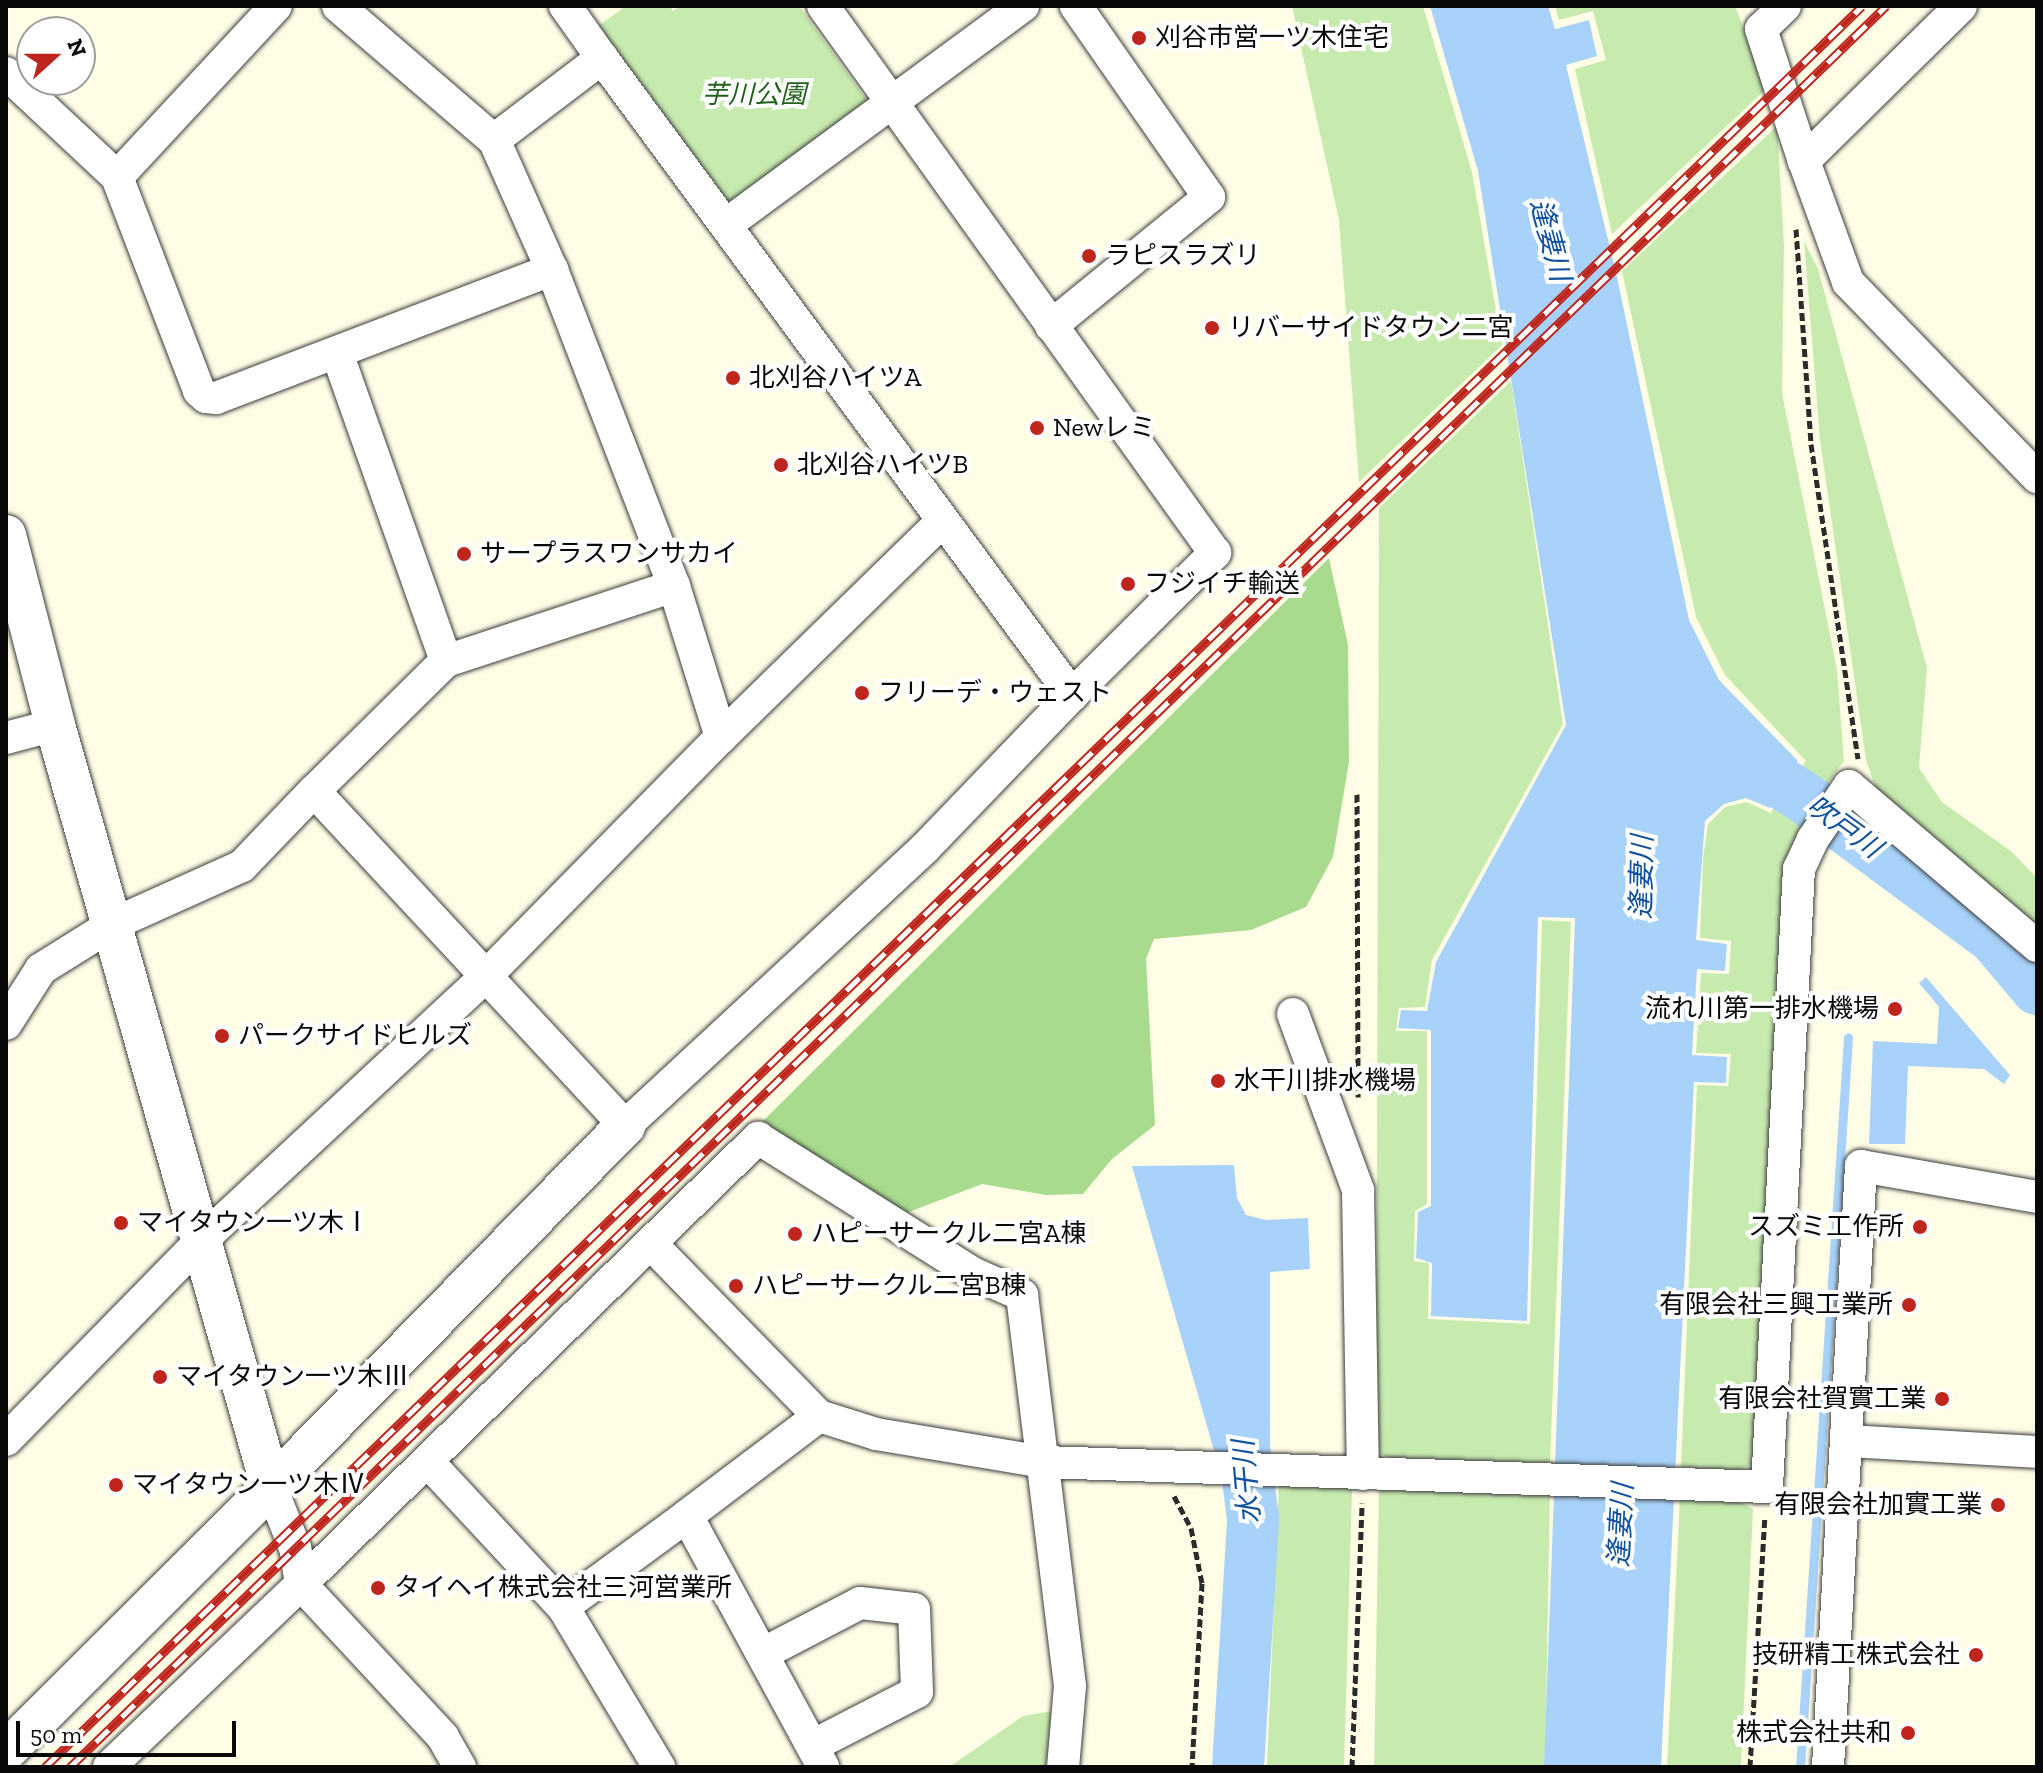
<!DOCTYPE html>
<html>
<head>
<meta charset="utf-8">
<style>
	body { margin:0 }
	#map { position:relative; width:2043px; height:1773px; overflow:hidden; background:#fffde6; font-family:"Zilla Slab","Noto Sans JP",serif }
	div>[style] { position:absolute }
	.green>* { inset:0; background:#c7eaaf; transform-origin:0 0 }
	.forest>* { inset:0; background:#a8db8e }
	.water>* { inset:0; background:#a8d2f9 }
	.stream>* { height:9px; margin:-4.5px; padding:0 4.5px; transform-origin:4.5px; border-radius:4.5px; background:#a8d2f9 }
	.river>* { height:52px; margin:-26px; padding:0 26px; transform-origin:26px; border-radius:26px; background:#a8d2f9 }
	.path>* { height:5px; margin-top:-2.5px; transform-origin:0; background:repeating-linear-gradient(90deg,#2b2b2b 0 8px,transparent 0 12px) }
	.roads { filter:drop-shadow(0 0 2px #3c3c3c) drop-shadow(0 0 2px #3c3c3c) }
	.minor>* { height:32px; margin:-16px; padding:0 16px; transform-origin:16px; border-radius:16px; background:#fff }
	.tertiary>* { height:40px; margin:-20px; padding:0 20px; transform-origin:20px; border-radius:20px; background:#fff }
	.rail>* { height:9px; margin-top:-4.5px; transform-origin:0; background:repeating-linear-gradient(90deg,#fff 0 18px,#be261d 0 36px); box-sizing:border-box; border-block:2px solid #be261d }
	.dots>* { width:22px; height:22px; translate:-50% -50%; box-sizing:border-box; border:4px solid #fff; border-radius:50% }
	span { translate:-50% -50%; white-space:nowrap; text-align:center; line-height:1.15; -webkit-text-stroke:8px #fff; paint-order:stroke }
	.poi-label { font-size:26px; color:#090909 }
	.left { translate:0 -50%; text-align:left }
	.right { translate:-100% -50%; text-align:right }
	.park-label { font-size:26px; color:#206219; font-style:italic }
	.water-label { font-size:28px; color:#10519e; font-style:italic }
	.frame { position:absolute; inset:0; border:8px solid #090909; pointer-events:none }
	.north { position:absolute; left:16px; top:16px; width:80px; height:80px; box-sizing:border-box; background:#fff; border:2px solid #9d9d9d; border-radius:50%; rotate:69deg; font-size:22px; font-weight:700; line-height:32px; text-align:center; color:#090909 }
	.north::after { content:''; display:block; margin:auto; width:28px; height:36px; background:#be261d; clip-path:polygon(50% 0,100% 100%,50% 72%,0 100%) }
	.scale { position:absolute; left:16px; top:1721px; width:220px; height:36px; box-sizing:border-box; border:4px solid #090909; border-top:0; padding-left:10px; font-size:24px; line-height:28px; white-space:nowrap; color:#090909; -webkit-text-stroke:6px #fff; paint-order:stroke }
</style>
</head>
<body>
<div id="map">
	<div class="green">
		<i style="clip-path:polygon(626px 6px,669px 6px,673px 11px,680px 6px,799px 6px,876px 113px,735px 218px,598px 26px)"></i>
		<i style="clip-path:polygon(1292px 6px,1423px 6px,1472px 172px,1502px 345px,1359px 482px,1339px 220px)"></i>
		<i style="clip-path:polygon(1555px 6px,1735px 6px,1767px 88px,1612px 234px,1575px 69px,1606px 60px,1593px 11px,1559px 20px)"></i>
		<i style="clip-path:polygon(1777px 126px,1784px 245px,1782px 393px,1837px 670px,1844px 761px,1825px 787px,1800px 770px,1806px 761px,1725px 675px,1696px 617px,1622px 271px)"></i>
		<i style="clip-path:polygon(1804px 241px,1818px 269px,1927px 668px,1919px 768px,1942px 802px,2012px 852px,2037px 878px,2037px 935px,1879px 797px,1866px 760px,1820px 440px)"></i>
		<i style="clip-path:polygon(1511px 381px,1563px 724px,1432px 960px,1425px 1007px,1399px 1008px,1396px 1031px,1427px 1031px,1427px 1204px,1415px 1211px,1414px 1261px,1429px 1263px,1428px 1319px,1530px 1324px,1542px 920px,1571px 922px,1550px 1463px,1398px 1462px,1376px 1451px,1379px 508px)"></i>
		<i style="clip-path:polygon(1746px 802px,1771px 813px,1776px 802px,1802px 822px,1790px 868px,1757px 1462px,1737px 1471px,1681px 1467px,1697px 1085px,1728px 1086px,1731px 1054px,1696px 1053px,1701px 973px,1729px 974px,1731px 941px,1700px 938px,1703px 858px,1708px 824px,1725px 807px)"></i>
		<i style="clip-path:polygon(1342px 1481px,1352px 1491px,1344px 1767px,1267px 1767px,1279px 1483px)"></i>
		<i style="left:1379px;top:1485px;width:171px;height:282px;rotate:1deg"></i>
		<i style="clip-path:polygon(1680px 1497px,1734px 1498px,1753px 1509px,1741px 1767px,1667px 1767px)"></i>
		<i style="clip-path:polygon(1053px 1711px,1046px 1767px,949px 1767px,1023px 1716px)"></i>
	</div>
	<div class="forest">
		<i style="clip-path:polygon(1329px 558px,1348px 645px,1349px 762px,1333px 857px,1306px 907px,1251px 930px,1154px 939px,1146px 959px,1155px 1125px,1112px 1159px,1083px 1194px,1046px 1195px,982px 1184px,901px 1215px,757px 1127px)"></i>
	</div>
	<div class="water">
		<i style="clip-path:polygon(1430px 6px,1548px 6px,1555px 29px,1589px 20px,1597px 56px,1566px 65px,1617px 277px,1689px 620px,1719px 680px,1798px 761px,1791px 772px,1821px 792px,1804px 818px,1776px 797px,1770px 808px,1746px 798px,1724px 804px,1705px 821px,1696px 940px,1727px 944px,1725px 971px,1697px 969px,1692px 1055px,1727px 1057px,1726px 1083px,1694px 1082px,1661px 1767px,1544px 1767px,1575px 918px,1538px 917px,1527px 1321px,1431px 1316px,1432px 1263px,1416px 1258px,1418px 1212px,1431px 1206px,1431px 1030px,1398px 1028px,1401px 1010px,1427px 1011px,1436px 962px,1566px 725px,1478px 171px)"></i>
		<i style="clip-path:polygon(1926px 977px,2010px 1075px,2004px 1084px,1984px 1069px,1908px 1066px,1905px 1144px,1869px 1144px,1873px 1041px,1937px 1044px,1939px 1007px,1919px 983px)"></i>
		<i style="clip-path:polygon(1234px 1165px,1237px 1198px,1246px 1215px,1266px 1220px,1308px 1218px,1310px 1269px,1270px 1272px,1270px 1457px,1215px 1454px,1132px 1166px)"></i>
	</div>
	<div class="stream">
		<i style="left:1800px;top:1767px;width:731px;rotate:-86.23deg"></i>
	</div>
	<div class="river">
		<i style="left:1752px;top:765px;width:59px;rotate:31.8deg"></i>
		<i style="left:1802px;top:796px;width:239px;rotate:36.5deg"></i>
		<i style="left:1994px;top:938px;width:67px;rotate:49.9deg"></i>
		<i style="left:1238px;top:1767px;width:248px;rotate:-86.5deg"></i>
		<i style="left:1253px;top:1519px;width:104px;rotate:-97.2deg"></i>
	</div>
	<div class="path">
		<i style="left:1796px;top:229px;width:216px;rotate:86deg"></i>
		<i style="left:1811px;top:444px;width:318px;rotate:81.5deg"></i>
		<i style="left:1357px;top:794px;width:303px;rotate:89.8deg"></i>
		<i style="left:1174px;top:1496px;width:36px;rotate:62deg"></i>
		<i style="left:1191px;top:1528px;width:56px;rotate:78.7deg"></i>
		<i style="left:1202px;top:1583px;width:184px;rotate:93.1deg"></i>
		<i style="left:1352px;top:1767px;width:264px;rotate:-87.8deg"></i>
		<i style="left:1750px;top:1767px;width:251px;rotate:-86.6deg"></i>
	</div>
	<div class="roads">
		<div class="minor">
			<i style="left:338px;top:6px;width:206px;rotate:40.7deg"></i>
			<i style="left:1785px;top:6px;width:33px;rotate:136deg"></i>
			<i style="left:1761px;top:29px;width:139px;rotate:72deg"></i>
			<i style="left:1961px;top:6px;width:221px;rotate:135.4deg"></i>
			<i style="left:1804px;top:161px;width:129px;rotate:70deg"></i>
			<i style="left:1848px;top:282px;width:272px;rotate:45.9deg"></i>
			<i style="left:602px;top:58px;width:792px;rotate:53.58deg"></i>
			<i style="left:1072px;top:695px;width:202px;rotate:-44.8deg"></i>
			<i style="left:1215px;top:553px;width:673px;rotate:-125.63deg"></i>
			<i style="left:6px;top:73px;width:152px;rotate:43.1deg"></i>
			<i style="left:117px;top:177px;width:229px;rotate:69deg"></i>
			<i style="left:199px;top:391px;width:9px;rotate:41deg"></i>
			<i style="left:206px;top:397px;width:10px;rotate:6deg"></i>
			<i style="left:216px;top:398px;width:360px;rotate:-20.9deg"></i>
			<i style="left:117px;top:177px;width:233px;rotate:-47.1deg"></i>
			<i style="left:727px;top:224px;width:368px;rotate:-36.4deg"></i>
			<i style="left:1051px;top:326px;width:204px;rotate:-39.2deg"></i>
			<i style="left:1209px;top:197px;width:233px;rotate:-124.9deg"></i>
			<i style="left:337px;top:353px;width:327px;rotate:70.5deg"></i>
			<i style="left:674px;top:586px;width:240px;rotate:161.8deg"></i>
			<i style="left:446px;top:661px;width:185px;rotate:135.4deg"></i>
			<i style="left:314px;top:791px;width:457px;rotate:47.1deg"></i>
			<i style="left:625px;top:1126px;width:409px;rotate:-42.8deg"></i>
			<i style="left:925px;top:848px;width:212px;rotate:-46.1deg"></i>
			<i style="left:721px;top:737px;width:306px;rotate:-44.3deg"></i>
			<i style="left:6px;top:738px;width:51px;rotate:-14.9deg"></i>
			<i style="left:1293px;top:1014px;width:188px;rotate:69.7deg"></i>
			<i style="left:1358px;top:1190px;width:284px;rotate:89deg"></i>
			<i style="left:6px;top:1024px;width:65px;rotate:-57.5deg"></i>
			<i style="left:41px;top:969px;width:85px;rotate:-32deg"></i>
			<i style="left:113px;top:924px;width:141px;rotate:-24.2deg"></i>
			<i style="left:242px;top:866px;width:104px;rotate:-46.2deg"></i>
			<i style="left:652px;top:1245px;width:239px;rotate:45.7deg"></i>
			<i style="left:819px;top:1416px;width:60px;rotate:17.5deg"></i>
			<i style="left:876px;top:1434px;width:170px;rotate:9.5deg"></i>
			<i style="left:1044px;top:1462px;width:723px;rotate:1.98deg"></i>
			<i style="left:1767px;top:1487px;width:619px;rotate:-87.04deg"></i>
			<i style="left:1799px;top:869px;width:33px;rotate:-65deg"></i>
			<i style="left:1813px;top:839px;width:64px;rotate:-55.8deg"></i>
			<i style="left:1849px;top:786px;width:247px;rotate:40.4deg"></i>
			<i style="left:819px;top:1416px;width:166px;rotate:142.9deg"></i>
			<i style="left:687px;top:1516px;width:285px;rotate:61.5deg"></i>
			<i style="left:6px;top:1440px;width:280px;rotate:-45.6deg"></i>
			<i style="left:202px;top:1240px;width:386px;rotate:-42.9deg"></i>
			<i style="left:485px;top:977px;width:337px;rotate:-45.5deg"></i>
			<i style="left:721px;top:737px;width:158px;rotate:-107.3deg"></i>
			<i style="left:674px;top:586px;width:339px;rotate:-111.1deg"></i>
			<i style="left:552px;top:270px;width:142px;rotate:-114deg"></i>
			<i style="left:494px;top:140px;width:136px;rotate:-37.2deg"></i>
			<i style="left:602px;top:58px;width:64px;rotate:-125.4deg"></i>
			<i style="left:1847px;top:1441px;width:190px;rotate:3.3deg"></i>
			<i style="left:429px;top:1463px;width:197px;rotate:47.1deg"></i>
			<i style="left:563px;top:1607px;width:154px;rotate:-36.3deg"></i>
			<i style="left:563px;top:1607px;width:187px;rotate:59deg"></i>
			<i style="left:764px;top:1653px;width:108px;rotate:-27.5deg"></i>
			<i style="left:860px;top:1603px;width:54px;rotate:6.3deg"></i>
			<i style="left:914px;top:1609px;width:83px;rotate:87.9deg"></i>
			<i style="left:917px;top:1692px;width:118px;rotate:152.8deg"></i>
			<i style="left:109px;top:1767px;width:265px;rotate:-43.6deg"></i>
			<i style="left:301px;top:1584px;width:36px;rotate:-99deg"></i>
			<i style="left:295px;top:1548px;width:66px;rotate:-111.5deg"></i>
			<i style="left:460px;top:1767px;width:34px;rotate:-120deg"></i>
			<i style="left:443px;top:1737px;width:209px;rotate:-132.9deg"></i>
			<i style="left:301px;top:1584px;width:639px;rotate:-44.3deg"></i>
			<i style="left:758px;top:1138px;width:253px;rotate:32.2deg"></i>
			<i style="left:972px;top:1273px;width:55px;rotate:23.7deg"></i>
			<i style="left:1022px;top:1295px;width:394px;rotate:83deg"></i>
			<i style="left:1070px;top:1686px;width:81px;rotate:94.9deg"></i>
			<i style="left:1828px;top:1767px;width:602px;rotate:-86.86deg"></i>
			<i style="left:1861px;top:1166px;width:179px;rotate:10deg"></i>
		</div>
		<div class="tertiary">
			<i style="left:6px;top:535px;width:196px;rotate:75.5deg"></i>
			<i style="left:55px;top:725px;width:792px;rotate:74.17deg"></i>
			<i style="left:271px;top:1487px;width:374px;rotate:135.1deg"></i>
			<i style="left:271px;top:1487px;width:506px;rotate:-45.56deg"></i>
		</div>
	</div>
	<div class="rail">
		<i style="left:45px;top:1767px;width:2530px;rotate:-44.1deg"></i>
		<i style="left:70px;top:1767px;width:2530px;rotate:-44.12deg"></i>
	</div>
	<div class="dots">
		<i style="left:1139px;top:38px;background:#be261d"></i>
		<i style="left:1089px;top:256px;background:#be261d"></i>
		<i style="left:1212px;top:328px;background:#be261d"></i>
		<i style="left:733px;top:378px;background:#be261d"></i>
		<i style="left:1037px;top:428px;background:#be261d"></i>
		<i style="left:781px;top:465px;background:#be261d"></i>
		<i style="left:464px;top:554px;background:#be261d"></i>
		<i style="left:1128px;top:584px;background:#be261d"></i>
		<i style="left:862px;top:693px;background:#be261d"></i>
		<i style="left:1895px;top:1009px;background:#be261d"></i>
		<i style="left:222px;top:1036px;background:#be261d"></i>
		<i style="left:1218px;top:1081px;background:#be261d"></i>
		<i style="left:121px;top:1223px;background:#be261d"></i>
		<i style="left:1920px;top:1227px;background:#be261d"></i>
		<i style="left:795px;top:1234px;background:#be261d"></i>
		<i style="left:736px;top:1286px;background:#be261d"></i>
		<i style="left:1909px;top:1305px;background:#be261d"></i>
		<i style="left:160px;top:1377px;background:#be261d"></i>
		<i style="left:1942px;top:1399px;background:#be261d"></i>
		<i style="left:116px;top:1485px;background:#be261d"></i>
		<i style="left:1998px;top:1505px;background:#be261d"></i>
		<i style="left:378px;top:1588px;background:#be261d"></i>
		<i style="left:1976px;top:1655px;background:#be261d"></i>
		<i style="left:1908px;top:1733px;background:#be261d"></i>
	</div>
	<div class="poi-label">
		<span class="left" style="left:1155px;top:38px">刈谷市営一ツ木住宅</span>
		<span class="left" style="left:1105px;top:256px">ラピスラズリ</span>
		<span class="left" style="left:1228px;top:328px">リバーサイドタウン二宮</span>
		<span class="left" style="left:749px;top:378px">北刈谷ハイツA</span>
		<span class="left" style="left:1053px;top:428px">Newレミ</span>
		<span class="left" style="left:797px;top:465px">北刈谷ハイツB</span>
		<span class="left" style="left:480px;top:554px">サープラスワンサカイ</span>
		<span class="left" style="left:1144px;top:584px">フジイチ輸送</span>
		<span class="left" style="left:878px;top:693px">フリーデ・ウェスト</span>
		<span class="right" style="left:1879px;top:1009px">流れ川第一排水機場</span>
		<span class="left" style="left:238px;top:1036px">パークサイドヒルズ</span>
		<span class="left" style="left:1234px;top:1081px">水干川排水機場</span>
		<span class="left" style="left:137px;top:1223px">マイタウン一ツ木Ⅰ</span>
		<span class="right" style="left:1904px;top:1227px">スズミ工作所</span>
		<span class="left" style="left:811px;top:1234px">ハピーサークル二宮A棟</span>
		<span class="left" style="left:752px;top:1286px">ハピーサークル二宮B棟</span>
		<span class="right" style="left:1893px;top:1305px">有限会社三興工業所</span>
		<span class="left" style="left:176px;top:1377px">マイタウン一ツ木Ⅲ</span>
		<span class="right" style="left:1926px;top:1399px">有限会社賀實工業</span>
		<span class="left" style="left:132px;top:1485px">マイタウン一ツ木Ⅳ</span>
		<span class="right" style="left:1982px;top:1505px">有限会社加實工業</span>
		<span class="left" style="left:394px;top:1588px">タイヘイ株式会社三河営業所</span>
		<span class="right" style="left:1960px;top:1655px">技研精工株式会社</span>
		<span class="right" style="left:1892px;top:1733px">株式会社共和</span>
	</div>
	<div class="park-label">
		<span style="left:754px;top:95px">芋川公園</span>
	</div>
	<div class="water-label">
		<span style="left:1550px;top:240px;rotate:75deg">逢妻川</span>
		<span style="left:1844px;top:827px;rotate:36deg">吹戸川</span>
		<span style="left:1642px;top:877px;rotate:-89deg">逢妻川</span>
		<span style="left:1247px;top:1482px;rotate:-95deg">水干川</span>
		<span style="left:1621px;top:1525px;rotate:-87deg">逢妻川</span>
	</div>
	<div class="frame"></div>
	<div class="north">N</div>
	<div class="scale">50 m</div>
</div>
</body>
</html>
